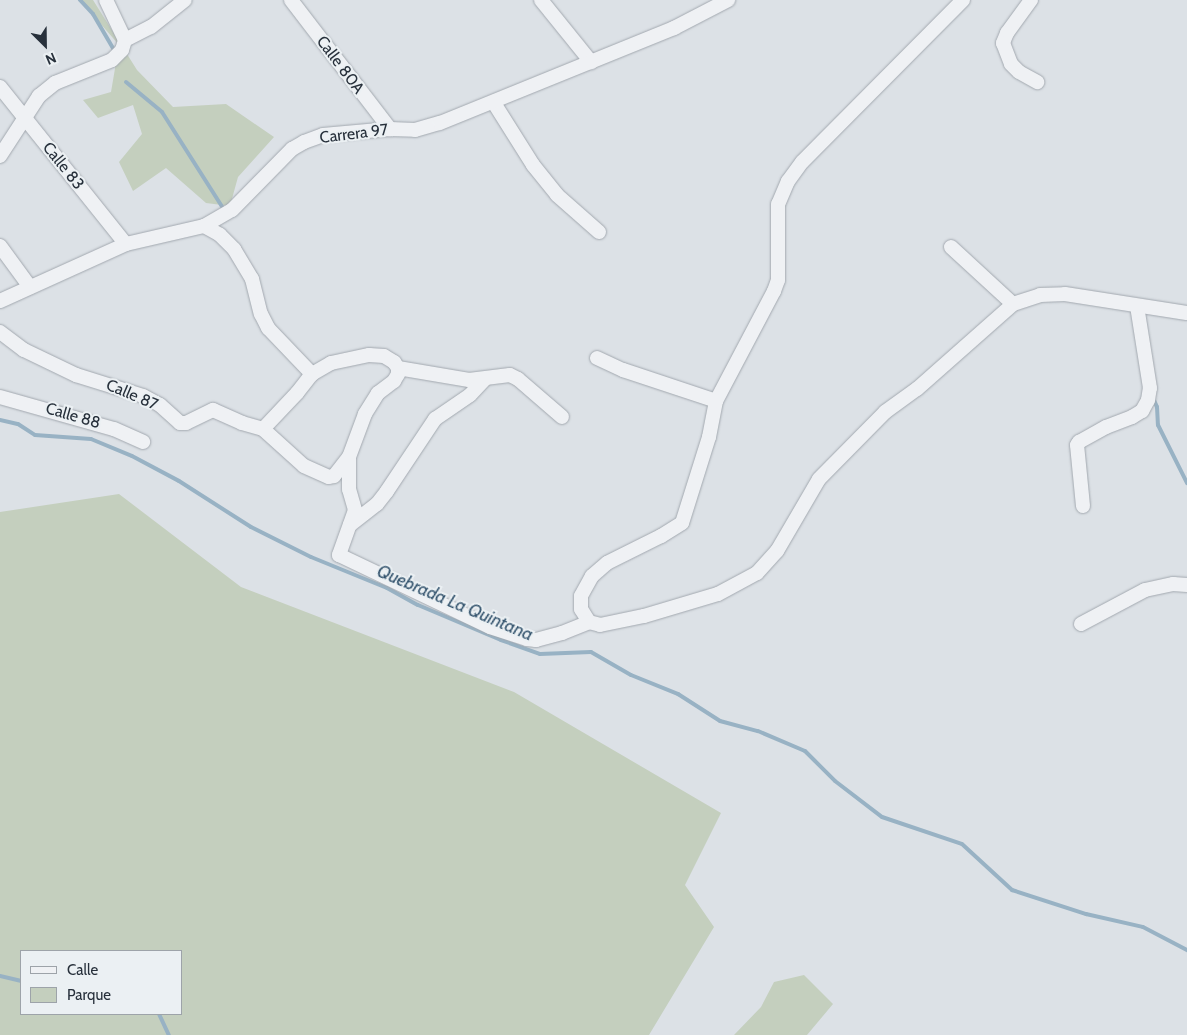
<!DOCTYPE html>
<html>
<head>
<meta charset="utf-8">
<style>
	body { margin:0 }
	#map { position:relative; width:1187px; height:1035px; overflow:hidden; background:#dce1e6; font-family:Cabin,sans-serif }
	div>[style] { position:absolute }
	.green>* { inset:0; background:#c4cfbe }
	.stream>* { height:4px; margin:-2px; padding:0 2px; transform-origin:2px; border-radius:2px; background:#98b2c4 }
	.roads { filter:drop-shadow(0 0 1px #a2a8af) drop-shadow(0 0 1px #a2a8af) }
	.minor>* { height:14px; margin:-7px; padding:0 7px; transform-origin:7px; border-radius:7px; background:#eff1f4 }
	span { translate:-50% -50%; white-space:nowrap; text-align:center; line-height:1.15; -webkit-text-stroke:4px #ebf0f3; paint-order:stroke }
	.street-label { font-size:16px; color:#27303b }
	.water-label { font-size:18px; color:#33536d; font-style:italic }
	.legend { position:absolute; left:20px; top:950px; width:162px; height:65px; box-sizing:border-box; background:#ebf0f3; border:1px solid #9da3a9; margin:0; padding:6px 9px; list-style:none; font-size:15px; color:#27303b }
	.legend li { display:flex; align-items:center; gap:10px; height:25px }
	.legend b { width:25px; border:1px solid #9da3a9 }
	.north { position:absolute; left:20px; top:20px; width:50px; height:50px; -webkit-text-stroke:4px #ebf0f3; paint-order:stroke; rotate:157deg; font-size:14px; font-weight:700; line-height:20px; text-align:center; color:#27303b }
	.north::after { content:''; display:block; margin:auto; width:18px; height:22px; background:#27303b; clip-path:polygon(50% 0,100% 100%,50% 72%,0 100%) }
</style>
</head>
<body>
<div id="map">
	<div class="green">
		<i style="clip-path:polygon(80px 0,93px 0,137px 70px,173px 107px,226px 104px,274px 137px,238px 177px,230px 206px,206px 203px,166px 168px,133px 191px,119px 162px,142px 134px,133px 105px,98px 118px,83px 100px,111px 92px,119px 45px)"></i>
		<i style="clip-path:polygon(evenodd,119px 494px,241px 587px,514px 692px,721px 813px,685px 885px,714px 927px,649px 1035px,0 1035px,0 512px,119px 494px,21px 951px,181px 951px,181px 1014px,21px 1014px,21px 951px)"></i>
		<i style="clip-path:polygon(804px 975px,833px 1004px,807px 1035px,734px 1035px,761px 1007px,774px 982px)"></i>
	</div>
	<div class="stream">
		<i style="left:80px;top:0;width:19px;rotate:47deg"></i>
		<i style="left:93px;top:14px;width:42px;rotate:59.7deg"></i>
		<i style="left:126px;top:82px;width:47px;rotate:39.8deg"></i>
		<i style="left:162px;top:112px;width:114px;rotate:57.6deg"></i>
		<i style="left:1153px;top:398px;width:10px;rotate:66deg"></i>
		<i style="left:1157px;top:407px;width:18px;rotate:87deg"></i>
		<i style="left:1158px;top:425px;width:65px;rotate:63.4deg"></i>
		<i style="left:0;top:420px;width:18px;rotate:13deg"></i>
		<i style="left:18px;top:424px;width:20px;rotate:33deg"></i>
		<i style="left:35px;top:435px;width:56px;rotate:4.1deg"></i>
		<i style="left:91px;top:439px;width:44px;rotate:22.5deg"></i>
		<i style="left:132px;top:456px;width:53px;rotate:28deg"></i>
		<i style="left:179px;top:481px;width:85px;rotate:32.6deg"></i>
		<i style="left:251px;top:527px;width:67px;rotate:26.6deg"></i>
		<i style="left:311px;top:557px;width:82px;rotate:22.2deg"></i>
		<i style="left:387px;top:588px;width:35px;rotate:29deg"></i>
		<i style="left:418px;top:605px;width:90px;rotate:22.9deg"></i>
		<i style="left:501px;top:640px;width:41px;rotate:19.7deg"></i>
		<i style="left:540px;top:654px;width:51px;rotate:-2.2deg"></i>
		<i style="left:591px;top:652px;width:46px;rotate:29.9deg"></i>
		<i style="left:631px;top:675px;width:51px;rotate:22deg"></i>
		<i style="left:678px;top:694px;width:50px;rotate:32.7deg"></i>
		<i style="left:720px;top:721px;width:39px;rotate:15deg"></i>
		<i style="left:758px;top:731px;width:51px;rotate:23.1deg"></i>
		<i style="left:805px;top:751px;width:42px;rotate:45deg"></i>
		<i style="left:835px;top:781px;width:59px;rotate:37.5deg"></i>
		<i style="left:882px;top:817px;width:84px;rotate:18.6deg"></i>
		<i style="left:962px;top:844px;width:68px;rotate:42.6deg"></i>
		<i style="left:1012px;top:890px;width:78px;rotate:18deg"></i>
		<i style="left:1086px;top:914px;width:58px;rotate:12.8deg"></i>
		<i style="left:1143px;top:927px;width:50px;rotate:27.6deg"></i>
		<i style="left:0;top:976px;width:22px;rotate:13deg"></i>
		<i style="left:159px;top:1014px;width:23px;rotate:65deg"></i>
	</div>
	<div class="roads">
		<div class="minor">
			<i style="left:106px;top:0;width:44px;rotate:64.6deg"></i>
			<i style="left:291px;top:0;width:163px;rotate:52.5deg"></i>
			<i style="left:541px;top:0;width:80px;rotate:51.1deg"></i>
			<i style="left:963px;top:0;width:228px;rotate:134.8deg"></i>
			<i style="left:802px;top:162px;width:24px;rotate:126deg"></i>
			<i style="left:788px;top:181px;width:25px;rotate:113deg"></i>
			<i style="left:778px;top:204px;width:76px;rotate:90deg"></i>
			<i style="left:778px;top:280px;width:12px;rotate:110deg"></i>
			<i style="left:774px;top:291px;width:124px;rotate:117.8deg"></i>
			<i style="left:716px;top:401px;width:37px;rotate:101deg"></i>
			<i style="left:709px;top:437px;width:90px;rotate:107.4deg"></i>
			<i style="left:682px;top:523px;width:25px;rotate:148deg"></i>
			<i style="left:661px;top:536px;width:60px;rotate:153.4deg"></i>
			<i style="left:607px;top:563px;width:20px;rotate:139deg"></i>
			<i style="left:592px;top:576px;width:23px;rotate:119deg"></i>
			<i style="left:581px;top:596px;width:13px;rotate:90deg"></i>
			<i style="left:581px;top:609px;width:15px;rotate:58deg"></i>
			<i style="left:589px;top:622px;width:11px;rotate:15deg"></i>
			<i style="left:600px;top:625px;width:45px;rotate:-11.6deg"></i>
			<i style="left:644px;top:616px;width:77px;rotate:-16.6deg"></i>
			<i style="left:718px;top:594px;width:44px;rotate:-28.3deg"></i>
			<i style="left:757px;top:573px;width:30px;rotate:-48deg"></i>
			<i style="left:777px;top:551px;width:83px;rotate:-59.7deg"></i>
			<i style="left:819px;top:479px;width:94px;rotate:-45.4deg"></i>
			<i style="left:885px;top:412px;width:39px;rotate:-36deg"></i>
			<i style="left:917px;top:389px;width:128px;rotate:-41.5deg"></i>
			<i style="left:1013px;top:304px;width:28px;rotate:-18deg"></i>
			<i style="left:1040px;top:295px;width:25px;rotate:-2deg"></i>
			<i style="left:1065px;top:294px;width:123px;rotate:8.9deg"></i>
			<i style="left:1031px;top:0;width:41px;rotate:126deg"></i>
			<i style="left:1007px;top:33px;width:11px;rotate:112deg"></i>
			<i style="left:1003px;top:43px;width:22px;rotate:69deg"></i>
			<i style="left:1011px;top:64px;width:11px;rotate:45deg"></i>
			<i style="left:1019px;top:72px;width:21px;rotate:29deg"></i>
			<i style="left:0;top:87px;width:201px;rotate:51.3deg"></i>
			<i style="left:494px;top:103px;width:73px;rotate:57.8deg"></i>
			<i style="left:533px;top:165px;width:38px;rotate:51deg"></i>
			<i style="left:557px;top:195px;width:56px;rotate:41.4deg"></i>
			<i style="left:0;top:156px;width:72px;rotate:-57deg"></i>
			<i style="left:39px;top:96px;width:21px;rotate:-39deg"></i>
			<i style="left:55px;top:83px;width:61px;rotate:-22deg"></i>
			<i style="left:112px;top:60px;width:14px;rotate:-45deg"></i>
			<i style="left:122px;top:50px;width:10px;rotate:-73deg"></i>
			<i style="left:125px;top:40px;width:29px;rotate:-27deg"></i>
			<i style="left:151px;top:27px;width:43px;rotate:-38.5deg"></i>
			<i style="left:204px;top:226px;width:18px;rotate:29deg"></i>
			<i style="left:220px;top:235px;width:20px;rotate:45deg"></i>
			<i style="left:234px;top:249px;width:35px;rotate:59deg"></i>
			<i style="left:252px;top:279px;width:36px;rotate:76deg"></i>
			<i style="left:261px;top:314px;width:16px;rotate:63deg"></i>
			<i style="left:268px;top:328px;width:64px;rotate:46.3deg"></i>
			<i style="left:0;top:246px;width:51px;rotate:53.8deg"></i>
			<i style="left:951px;top:247px;width:84px;rotate:42.6deg"></i>
			<i style="left:0;top:301px;width:138px;rotate:-24.3deg"></i>
			<i style="left:126px;top:244px;width:80px;rotate:-13deg"></i>
			<i style="left:204px;top:226px;width:32px;rotate:-30deg"></i>
			<i style="left:232px;top:210px;width:86px;rotate:-45.5deg"></i>
			<i style="left:292px;top:149px;width:14px;rotate:-30deg"></i>
			<i style="left:304px;top:142px;width:20px;rotate:-20deg"></i>
			<i style="left:323px;top:135px;width:67px;rotate:-5.1deg"></i>
			<i style="left:390px;top:129px;width:25px;rotate:2deg"></i>
			<i style="left:415px;top:130px;width:26px;rotate:-16deg"></i>
			<i style="left:440px;top:123px;width:253px;rotate:-22.1deg"></i>
			<i style="left:674px;top:28px;width:61px;rotate:-27.4deg"></i>
			<i style="left:0;top:332px;width:30px;rotate:37deg"></i>
			<i style="left:24px;top:350px;width:58px;rotate:25.7deg"></i>
			<i style="left:76px;top:375px;width:70px;rotate:17.4deg"></i>
			<i style="left:143px;top:396px;width:19px;rotate:28deg"></i>
			<i style="left:160px;top:405px;width:27px;rotate:42deg"></i>
			<i style="left:180px;top:423px;width:6px"></i>
			<i style="left:186px;top:423px;width:30px;rotate:-26deg"></i>
			<i style="left:213px;top:410px;width:32px;rotate:24deg"></i>
			<i style="left:242px;top:423px;width:22px;rotate:16deg"></i>
			<i style="left:263px;top:429px;width:55px;rotate:42.1deg"></i>
			<i style="left:304px;top:466px;width:27px;rotate:24deg"></i>
			<i style="left:329px;top:477px;width:5px;rotate:-11deg"></i>
			<i style="left:334px;top:476px;width:24px;rotate:-52deg"></i>
			<i style="left:597px;top:358px;width:29px;rotate:25deg"></i>
			<i style="left:623px;top:370px;width:98px;rotate:18.4deg"></i>
			<i style="left:398px;top:368px;width:72px;rotate:9.6deg"></i>
			<i style="left:469px;top:380px;width:41px;rotate:-7deg"></i>
			<i style="left:510px;top:375px;width:9px;rotate:27deg"></i>
			<i style="left:518px;top:379px;width:58px;rotate:40.8deg"></i>
			<i style="left:0;top:397px;width:118px;rotate:15.7deg"></i>
			<i style="left:114px;top:429px;width:32px;rotate:24deg"></i>
			<i style="left:263px;top:429px;width:50px;rotate:-46.6deg"></i>
			<i style="left:297px;top:393px;width:24px;rotate:-52deg"></i>
			<i style="left:312px;top:374px;width:22px;rotate:-30deg"></i>
			<i style="left:331px;top:363px;width:39px;rotate:-12deg"></i>
			<i style="left:369px;top:355px;width:15px;rotate:4deg"></i>
			<i style="left:384px;top:356px;width:12px;rotate:31deg"></i>
			<i style="left:394px;top:362px;width:7px;rotate:56deg"></i>
			<i style="left:398px;top:368px;width:6px;rotate:90deg"></i>
			<i style="left:398px;top:374px;width:8px;rotate:120deg"></i>
			<i style="left:394px;top:381px;width:20px;rotate:143deg"></i>
			<i style="left:378px;top:393px;width:25px;rotate:122deg"></i>
			<i style="left:365px;top:414px;width:46px;rotate:110.4deg"></i>
			<i style="left:349px;top:457px;width:32px;rotate:90deg"></i>
			<i style="left:349px;top:489px;width:22px;rotate:74deg"></i>
			<i style="left:355px;top:510px;width:48px;rotate:109.6deg"></i>
			<i style="left:339px;top:555px;width:167px;rotate:25.5deg"></i>
			<i style="left:490px;top:627px;width:39px;rotate:18deg"></i>
			<i style="left:527px;top:639px;width:9px;rotate:6deg"></i>
			<i style="left:536px;top:640px;width:27px;rotate:-15deg"></i>
			<i style="left:562px;top:633px;width:29px;rotate:-22deg"></i>
			<i style="left:1083px;top:506px;width:61px;rotate:-95.6deg"></i>
			<i style="left:1077px;top:445px;width:4px;rotate:-56deg"></i>
			<i style="left:1079px;top:442px;width:31px;rotate:-29deg"></i>
			<i style="left:1106px;top:427px;width:28px;rotate:-21deg"></i>
			<i style="left:1132px;top:417px;width:12px;rotate:-31deg"></i>
			<i style="left:1142px;top:411px;width:13px;rotate:-61deg"></i>
			<i style="left:1148px;top:400px;width:12px;rotate:-81deg"></i>
			<i style="left:1150px;top:388px;width:83px;rotate:-99deg"></i>
			<i style="left:350px;top:525px;width:34px;rotate:-38deg"></i>
			<i style="left:377px;top:504px;width:16px;rotate:-52deg"></i>
			<i style="left:387px;top:491px;width:87px;rotate:-56.3deg"></i>
			<i style="left:435px;top:419px;width:42px;rotate:-34.4deg"></i>
			<i style="left:470px;top:395px;width:21px;rotate:-47deg"></i>
			<i style="left:1081px;top:624px;width:72px;rotate:-28deg"></i>
			<i style="left:1145px;top:590px;width:29px;rotate:-12deg"></i>
			<i style="left:1173px;top:584px;width:14px;rotate:4deg"></i>
		</div>
	</div>
	<div class="street-label">
		<span style="left:340px;top:65px;rotate:53deg">Calle 80A</span>
		<span style="left:354px;top:134px;rotate:-7deg">Carrera 97</span>
		<span style="left:63px;top:166px;rotate:51deg">Calle 83</span>
		<span style="left:132px;top:395px;rotate:23deg">Calle 87</span>
		<span style="left:73px;top:416px;rotate:16deg">Calle 88</span>
	</div>
	<div class="water-label">
		<span style="left:455px;top:603px;rotate:23deg">Quebrada La Quintana</span>
	</div>
	<ul class="legend">
	<li><b style="height:6px;background:#eff1f4"></b>Calle</li>
	<li><b style="height:14px;background:#c4cfbe"></b>Parque</li>
	</ul>
	<div class="north">N</div>
</div>
</body>
</html>
